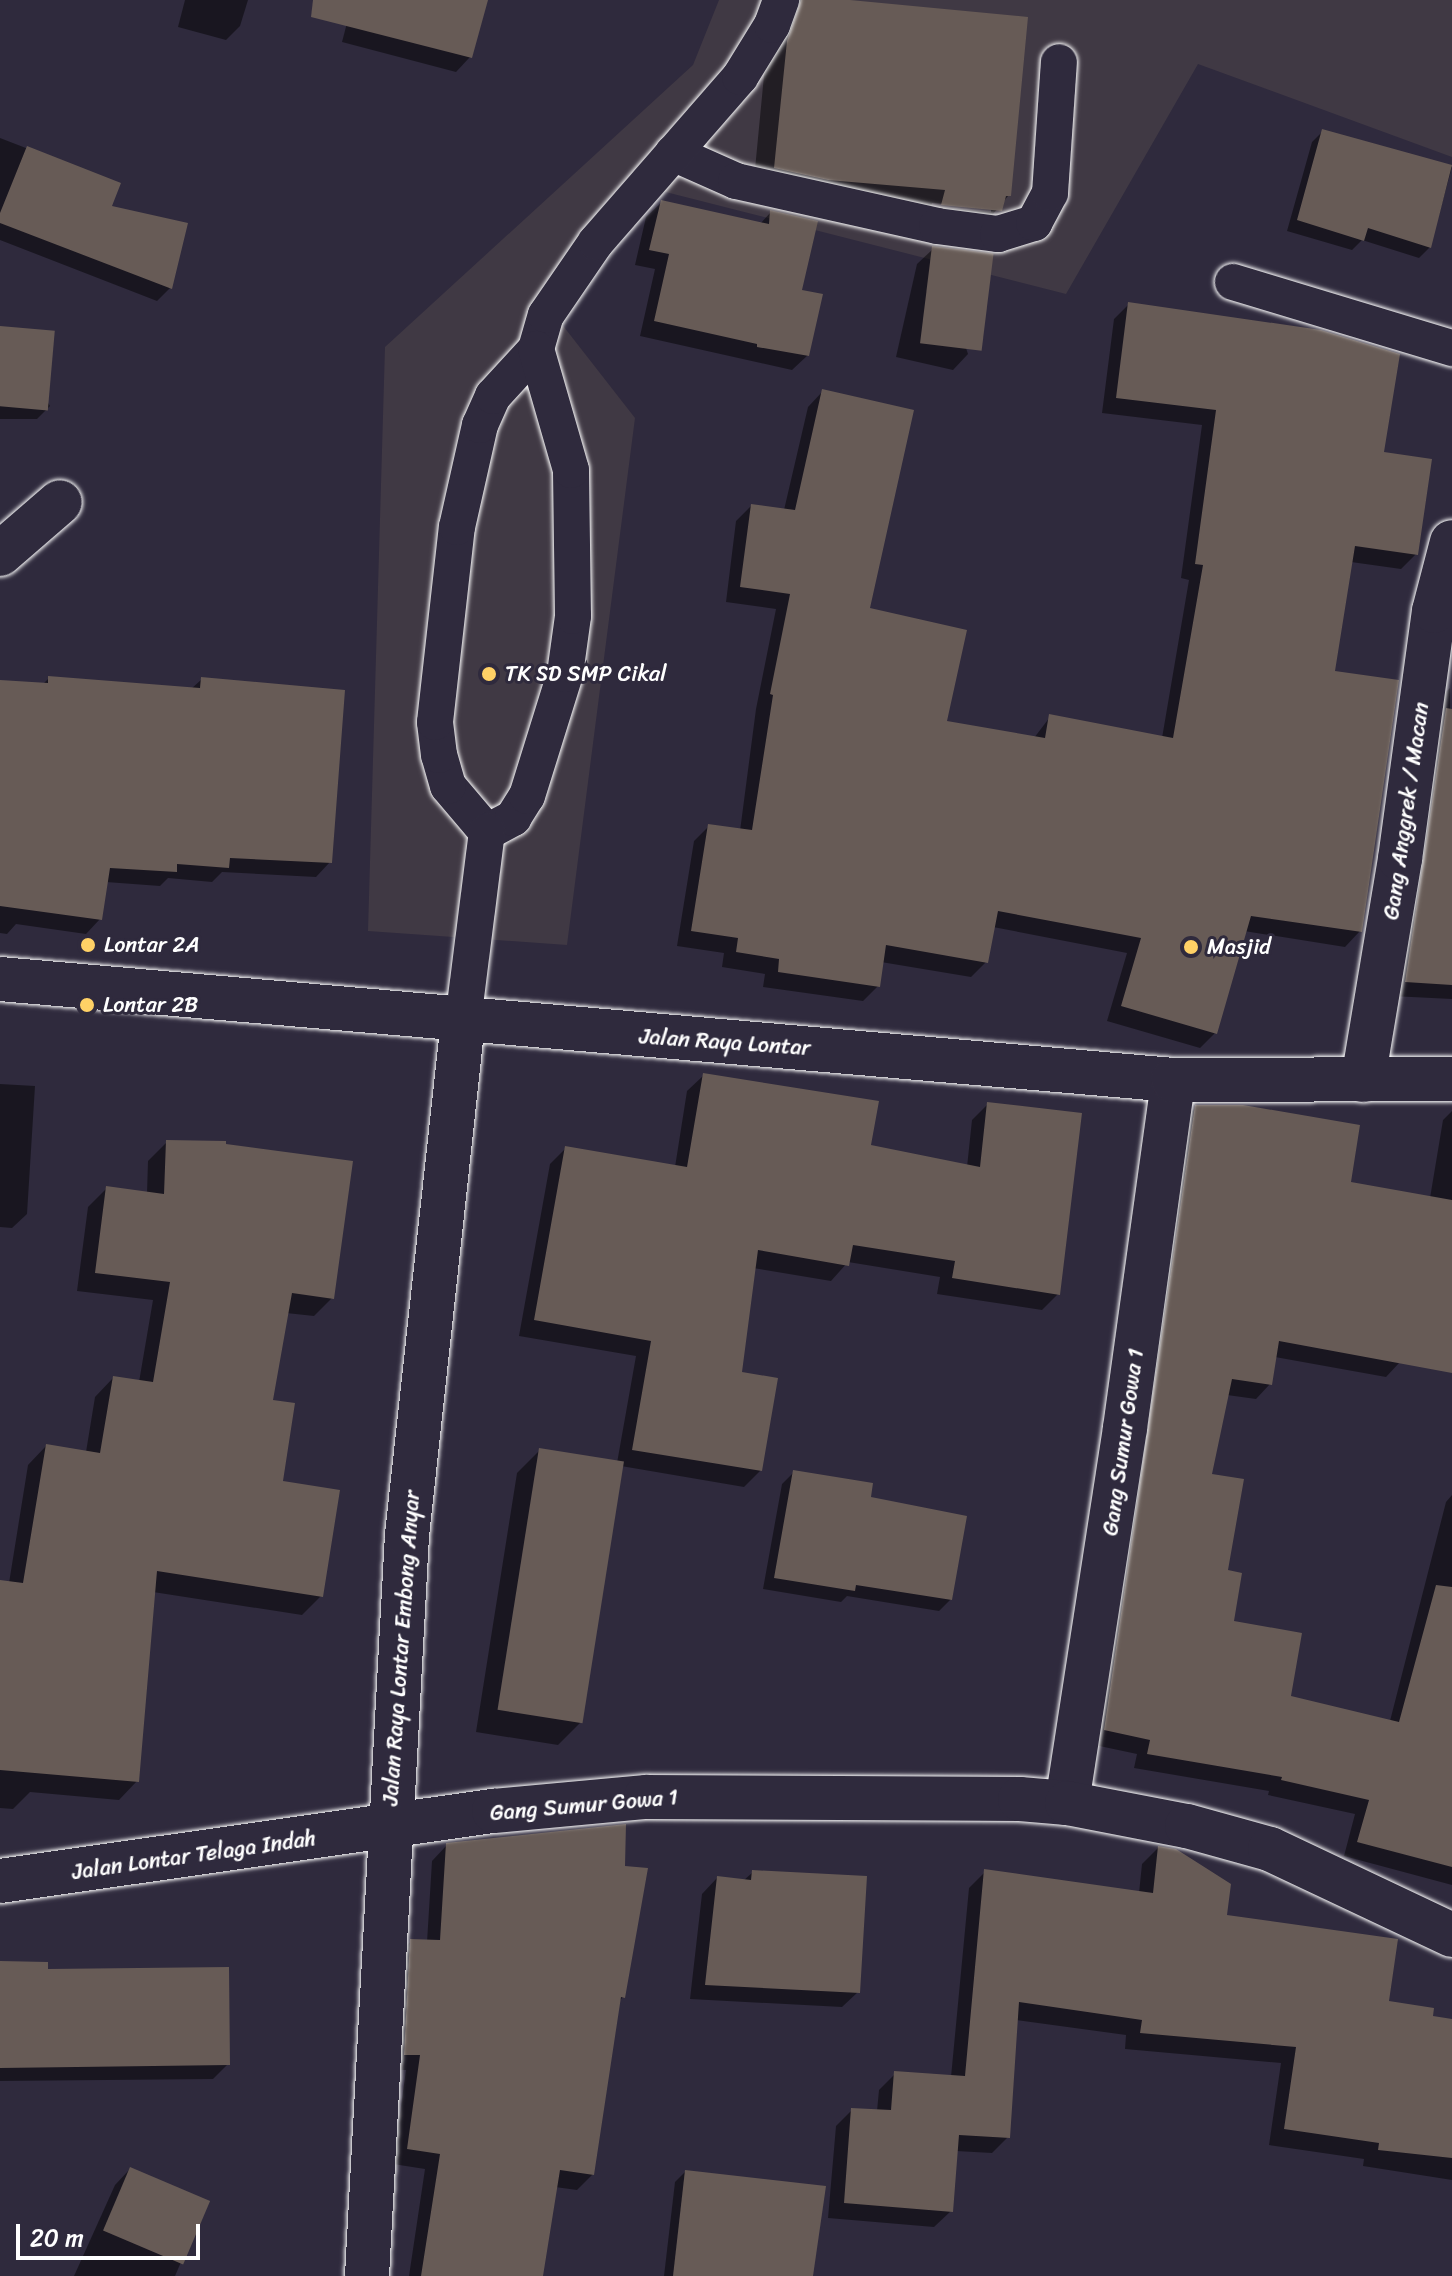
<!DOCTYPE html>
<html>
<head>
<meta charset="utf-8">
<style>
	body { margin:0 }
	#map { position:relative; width:1452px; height:2276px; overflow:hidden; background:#2f2a3d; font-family:Sriracha,sans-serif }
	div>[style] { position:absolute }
	.built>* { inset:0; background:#403944 }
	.shadow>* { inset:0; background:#0007 }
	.building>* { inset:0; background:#675b56; transform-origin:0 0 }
	.roads { filter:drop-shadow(0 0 2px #fff) drop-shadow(0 0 2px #fff) }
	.lane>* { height:36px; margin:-18px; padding:0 18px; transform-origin:18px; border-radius:18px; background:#2f2a3d }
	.street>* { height:44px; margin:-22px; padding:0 22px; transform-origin:22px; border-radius:22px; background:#2f2a3d }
	.secondary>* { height:44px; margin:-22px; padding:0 22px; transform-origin:22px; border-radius:22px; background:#2f2a3d }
	.dots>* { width:22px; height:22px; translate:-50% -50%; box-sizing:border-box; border:4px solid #2f2a3d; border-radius:50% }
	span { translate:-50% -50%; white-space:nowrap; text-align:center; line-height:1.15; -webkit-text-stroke:6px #2f2a3d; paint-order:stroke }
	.poi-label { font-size:22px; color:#fff }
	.left { translate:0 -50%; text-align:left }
	.street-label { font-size:22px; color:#fff }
	.scale { position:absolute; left:16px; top:2224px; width:184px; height:36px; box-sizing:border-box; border:4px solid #fff; border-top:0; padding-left:10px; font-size:24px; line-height:28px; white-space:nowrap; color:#fff; -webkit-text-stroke:6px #2f2a3d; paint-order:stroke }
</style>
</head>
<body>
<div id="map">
	<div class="built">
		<i style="clip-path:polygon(719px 0,1452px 0,1452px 157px,1198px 64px,1066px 294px,646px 187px,557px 318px,635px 418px,567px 945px,368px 931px,385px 347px,693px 65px)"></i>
	</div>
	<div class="shadow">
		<i style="clip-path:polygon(185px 0,248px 0,240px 26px,226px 40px,178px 27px)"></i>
		<i style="clip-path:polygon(353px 0,486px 0,470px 57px,456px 72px,342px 42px)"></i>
		<i style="clip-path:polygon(evenodd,799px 0,829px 0,1009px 195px,978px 232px,753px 190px,765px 65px,780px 20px,799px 0,932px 203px,991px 208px,991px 212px,931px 207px,932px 203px)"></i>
		<i style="clip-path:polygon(1323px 131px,1452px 167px,1430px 247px,1419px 258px,1362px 240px,1352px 250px,1287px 231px,1312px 142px)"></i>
		<i style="clip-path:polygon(0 138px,119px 184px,110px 207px,170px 288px,157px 301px,0 240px)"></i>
		<i style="clip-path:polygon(662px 202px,760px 224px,771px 212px,800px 291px,808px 355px,792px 370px,640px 336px,655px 269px,635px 265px,646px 217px)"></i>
		<i style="clip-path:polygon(933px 249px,968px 354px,953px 370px,896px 357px,917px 264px)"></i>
		<i style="clip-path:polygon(1129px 304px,1381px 453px,1416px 554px,1401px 569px,1351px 562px,1332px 673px,1360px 931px,1345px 947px,1244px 931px,1215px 1033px,1200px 1048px,1107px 1021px,1127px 953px,993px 927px,986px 962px,971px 977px,881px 962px,878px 986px,863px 1001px,763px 987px,765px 974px,722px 967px,724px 953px,677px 946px,694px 841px,709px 826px,740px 831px,756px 709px,776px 609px,726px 602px,736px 521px,751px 506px,784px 510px,808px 407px,823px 391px,868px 610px,944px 722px,1034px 738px,1050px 717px,1162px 738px,1189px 580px,1181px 578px,1202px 425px,1102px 413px,1114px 319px)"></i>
		<i style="clip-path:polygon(0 328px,50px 406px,37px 419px,0 419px)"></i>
		<i style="clip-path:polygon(49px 678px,191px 689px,202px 679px,330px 862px,316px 877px,222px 872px,212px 882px,168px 878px,160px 886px,106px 882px,100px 919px,86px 934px,16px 924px,7px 934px,0 933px,0 682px,43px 684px)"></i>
		<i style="clip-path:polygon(1450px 688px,1452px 999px,1391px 996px,1434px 703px)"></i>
		<i style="clip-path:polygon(704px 1075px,868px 1147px,967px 1167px,972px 1120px,988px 1104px,1058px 1294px,1042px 1310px,937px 1294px,940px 1277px,848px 1262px,831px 1281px,753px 1268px,740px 1374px,760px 1471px,744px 1487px,621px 1466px,580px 1723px,558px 1745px,476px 1732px,517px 1473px,540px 1450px,617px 1463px,636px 1356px,519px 1336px,550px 1164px,566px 1148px,675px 1167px,687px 1091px)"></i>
		<i style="clip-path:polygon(0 1084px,35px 1086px,27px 1214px,12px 1228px,0 1227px)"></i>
		<i style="clip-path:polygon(1196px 1107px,1349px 1183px,1430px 1198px,1443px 1120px,1452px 1111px,1452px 1329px,1400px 1362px,1386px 1377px,1275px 1357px,1270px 1384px,1256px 1399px,1227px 1395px,1209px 1475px,1231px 1622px,1289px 1697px,1390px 1721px,1446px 1502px,1452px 1495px,1452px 1885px,1344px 1856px,1355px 1814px,1268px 1795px,1269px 1791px,1134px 1768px,1137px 1754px,1090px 1744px,1181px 1122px)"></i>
		<i style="clip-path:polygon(167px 1142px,332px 1298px,314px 1316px,286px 1313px,271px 1402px,281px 1483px,321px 1596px,302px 1615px,153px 1592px,137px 1781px,119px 1800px,30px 1792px,13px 1809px,0 1808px,0 1582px,9px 1583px,28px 1465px,46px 1446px,86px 1452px,95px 1397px,113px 1378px,139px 1382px,153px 1300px,77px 1291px,88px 1207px,107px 1188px,147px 1193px,148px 1161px)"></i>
		<i style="clip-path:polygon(794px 1472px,868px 1499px,951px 1599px,939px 1611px,847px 1596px,841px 1602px,763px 1589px,782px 1484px)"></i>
		<i style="clip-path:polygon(447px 1845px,623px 1997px,618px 2002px,593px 2174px,577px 2190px,555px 2187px,541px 2276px,409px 2276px,425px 2169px,393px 2164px,406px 2070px,389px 2070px,396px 1957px,411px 1941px,427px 1942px,432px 1861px)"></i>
		<i style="clip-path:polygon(1158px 1848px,1224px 1917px,1386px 2002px,1431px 2018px,1452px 2021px,1452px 2193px,1452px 2180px,1363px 2166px,1364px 2159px,1269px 2145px,1281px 2063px,1125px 2049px,1126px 2035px,1016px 2020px,1008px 2137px,992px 2153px,956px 2151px,951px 2211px,934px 2227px,828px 2218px,836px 2126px,852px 2110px,877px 2111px,879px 2090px,895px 2074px,951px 2077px,969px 1888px,985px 1872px,1139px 1893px,1142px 1864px)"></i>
		<i style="clip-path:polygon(753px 1872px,858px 1992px,842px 2007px,690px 1999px,702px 1894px,717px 1878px,743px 1881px)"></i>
		<i style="clip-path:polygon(0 1963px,46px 1971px,228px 2064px,213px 2079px,0 2081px)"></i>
		<i style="clip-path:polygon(130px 2169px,207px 2202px,175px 2276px,74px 2276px,115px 2185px)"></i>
		<i style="clip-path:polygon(685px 2172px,811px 2276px,664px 2276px,675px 2182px)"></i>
	</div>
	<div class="building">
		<i style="clip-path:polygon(313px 0,488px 0,472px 58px,311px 17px)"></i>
		<i style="clip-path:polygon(801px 0,850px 0,1028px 17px,1011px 196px,1006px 196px,1002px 211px,941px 205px,945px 190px,828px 180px,774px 168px,787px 41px)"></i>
		<i style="clip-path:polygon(1322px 129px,1452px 165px,1431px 248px,1368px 228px,1364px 241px,1297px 220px)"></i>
		<i style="clip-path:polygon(27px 146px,121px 183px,112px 206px,188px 223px,172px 289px,0 223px,0 213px)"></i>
		<i style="clip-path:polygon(661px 200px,769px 224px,770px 210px,818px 221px,802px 290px,823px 294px,809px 356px,757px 347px,757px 344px,654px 321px,669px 254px,649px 250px)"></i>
		<i style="left:932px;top:246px;width:62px;height:98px;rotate:7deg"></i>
		<i style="clip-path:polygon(1128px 302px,1321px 330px,1400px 354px,1384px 452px,1432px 459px,1418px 555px,1355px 546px,1335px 671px,1399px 680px,1362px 932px,1251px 916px,1217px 1034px,1121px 1006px,1141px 938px,998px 911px,988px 963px,886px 945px,880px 987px,778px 972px,779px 959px,736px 952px,738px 938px,691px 931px,708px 824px,752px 830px,773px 695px,770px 694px,790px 594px,740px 587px,751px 504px,795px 510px,822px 389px,914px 410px,870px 608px,967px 630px,947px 721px,1045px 738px,1049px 714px,1173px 738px,1203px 565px,1195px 564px,1216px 410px,1116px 398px)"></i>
		<i style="left:0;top:326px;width:55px;height:80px;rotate:5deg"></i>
		<i style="clip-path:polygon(48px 676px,200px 688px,201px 677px,345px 690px,332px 863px,230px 858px,229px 868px,177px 864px,177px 872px,110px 868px,102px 920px,0 906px,0 680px,48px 683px)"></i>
		<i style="clip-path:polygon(1446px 708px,1452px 709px,1452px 985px,1405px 982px)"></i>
		<i style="clip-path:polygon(703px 1073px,879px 1101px,871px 1145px,980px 1167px,987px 1102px,1082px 1113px,1060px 1295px,952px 1278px,955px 1261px,853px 1245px,849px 1266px,758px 1250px,742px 1372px,778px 1378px,762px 1471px,632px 1450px,651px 1341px,534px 1320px,565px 1146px,687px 1167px)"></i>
		<i style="clip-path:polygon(1195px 1105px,1243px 1105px,1360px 1125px,1351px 1182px,1452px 1200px,1452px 1373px,1279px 1341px,1272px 1385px,1232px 1379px,1212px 1474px,1244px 1479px,1228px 1570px,1242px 1573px,1234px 1621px,1302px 1633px,1291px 1696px,1399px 1722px,1436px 1585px,1452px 1587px,1452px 1867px,1357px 1842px,1369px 1800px,1281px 1780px,1282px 1777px,1147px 1754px,1150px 1740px,1104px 1730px)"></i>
		<i style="clip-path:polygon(166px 1140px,226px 1141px,226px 1144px,353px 1161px,334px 1299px,292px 1293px,273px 1400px,295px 1403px,283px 1481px,340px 1490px,323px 1597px,157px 1571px,139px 1782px,0 1770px,0 1580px,23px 1583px,46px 1444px,100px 1453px,113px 1376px,153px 1382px,170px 1282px,95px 1273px,106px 1186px,164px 1194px)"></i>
		<i style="left:539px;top:1448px;width:86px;height:265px;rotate:9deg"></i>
		<i style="clip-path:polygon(793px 1470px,873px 1483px,871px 1497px,967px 1516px,952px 1600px,856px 1585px,855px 1591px,774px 1578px)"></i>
		<i style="clip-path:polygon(626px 1824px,625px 1866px,648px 1868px,625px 1998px,621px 1997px,594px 2175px,560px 2170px,543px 2276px,421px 2276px,440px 2154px,407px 2149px,420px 2055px,404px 2055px,410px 1939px,440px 1940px,446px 1843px)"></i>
		<i style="clip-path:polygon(1158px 1846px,1176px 1849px,1231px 1884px,1227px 1915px,1398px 1939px,1389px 2001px,1434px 2008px,1433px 2016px,1452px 2019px,1452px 2158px,1378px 2150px,1379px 2143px,1284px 2129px,1296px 2047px,1140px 2033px,1142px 2020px,1019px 2002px,1010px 2138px,959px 2135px,953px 2212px,844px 2203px,851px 2108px,891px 2110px,894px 2071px,965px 2076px,984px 1869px,1153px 1893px)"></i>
		<i style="clip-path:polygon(752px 1870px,867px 1876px,860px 1993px,705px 1985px,717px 1876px,751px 1880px)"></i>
		<i style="clip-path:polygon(0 1961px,48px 1962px,48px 1969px,229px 1967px,230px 2065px,0 2068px)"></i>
		<i style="left:130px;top:2167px;width:87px;height:69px;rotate:23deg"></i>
		<i style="clip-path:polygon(685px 2170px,826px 2186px,813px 2276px,673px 2276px)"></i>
	</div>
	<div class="roads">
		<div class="lane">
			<i style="left:673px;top:153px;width:69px;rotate:24deg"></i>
			<i style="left:736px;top:181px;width:206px;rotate:12.6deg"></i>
			<i style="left:937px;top:226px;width:62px;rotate:7.5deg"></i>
			<i style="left:998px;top:234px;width:38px;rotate:-17deg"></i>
			<i style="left:1034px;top:223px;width:34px;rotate:-62deg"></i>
			<i style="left:1050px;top:193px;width:131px;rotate:-86.1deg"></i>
			<i style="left:1233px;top:282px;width:229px;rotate:16.8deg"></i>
			<i style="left:487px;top:832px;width:60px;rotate:-130.3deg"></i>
			<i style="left:448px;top:786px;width:32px;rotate:-106deg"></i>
			<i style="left:439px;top:755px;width:33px;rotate:-97deg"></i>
			<i style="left:435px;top:722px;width:196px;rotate:-83.6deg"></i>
			<i style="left:457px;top:527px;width:105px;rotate:-77.3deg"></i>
			<i style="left:480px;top:425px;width:32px;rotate:-66deg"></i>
			<i style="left:493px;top:396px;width:64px;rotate:-47.5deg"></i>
			<i style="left:536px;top:349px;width:35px;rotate:-74deg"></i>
			<i style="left:546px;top:315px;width:88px;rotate:-55.6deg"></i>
			<i style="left:596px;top:242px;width:219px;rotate:-48.9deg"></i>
			<i style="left:740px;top:77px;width:61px;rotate:-58.4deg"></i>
			<i style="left:772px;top:25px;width:27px;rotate:-70deg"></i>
			<i style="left:487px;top:832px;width:30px;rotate:-28deg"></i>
			<i style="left:513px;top:818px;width:26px;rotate:-58deg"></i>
			<i style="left:527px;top:796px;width:128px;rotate:-72.7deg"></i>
			<i style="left:565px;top:674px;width:59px;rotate:-82.1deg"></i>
			<i style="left:573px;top:616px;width:146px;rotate:-90.8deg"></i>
			<i style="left:571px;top:470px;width:126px;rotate:-106.1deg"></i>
			<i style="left:463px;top:1021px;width:191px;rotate:-82.8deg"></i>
		</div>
		<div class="street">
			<i style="left:0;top:554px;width:79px;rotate:-40.9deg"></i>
			<i style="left:1363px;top:1080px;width:224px;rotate:-80.5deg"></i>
			<i style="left:1400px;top:859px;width:250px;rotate:-82.2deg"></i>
			<i style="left:1434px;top:611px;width:71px;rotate:-75.4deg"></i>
			<i style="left:1067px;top:1803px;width:379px;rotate:-81.2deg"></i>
			<i style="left:1125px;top:1428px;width:351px;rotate:-82.1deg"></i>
			<i style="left:0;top:1881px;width:499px;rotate:-8.1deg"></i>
			<i style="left:494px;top:1811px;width:153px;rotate:-5.3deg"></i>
			<i style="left:646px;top:1797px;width:374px;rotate:0.3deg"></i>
			<i style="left:1020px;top:1799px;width:47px;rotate:4.9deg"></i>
			<i style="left:1067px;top:1803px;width:122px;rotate:10.9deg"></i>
			<i style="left:1187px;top:1826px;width:86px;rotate:15.5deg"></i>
			<i style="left:1270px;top:1849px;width:201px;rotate:25.3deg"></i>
			<i style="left:367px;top:2276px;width:742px;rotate:-86.91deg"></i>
			<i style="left:407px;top:1535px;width:517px;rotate:-83.78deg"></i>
		</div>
		<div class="secondary">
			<i style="left:0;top:979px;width:1177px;rotate:4.92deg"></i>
			<i style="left:1173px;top:1080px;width:279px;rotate:-0.2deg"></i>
		</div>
	</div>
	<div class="dots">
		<i style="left:489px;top:674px;background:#ffd166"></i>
		<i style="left:88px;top:945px;background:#ffd166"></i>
		<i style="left:1191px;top:947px;background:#ffd166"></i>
		<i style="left:87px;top:1005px;background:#ffd166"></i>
	</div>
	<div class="poi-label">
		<span class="left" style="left:505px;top:674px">TK SD SMP Cikal</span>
		<span class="left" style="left:104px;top:945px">Lontar 2A</span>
		<span class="left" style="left:1207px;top:947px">Masjid</span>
		<span class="left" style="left:103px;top:1005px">Lontar 2B</span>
	</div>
	<div class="street-label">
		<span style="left:1406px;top:811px;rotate:-82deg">Gang Anggrek / Macan</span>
		<span style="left:725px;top:1042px;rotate:4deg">Jalan Raya Lontar</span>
		<span style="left:1123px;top:1442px;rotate:-82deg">Gang Sumur Gowa 1</span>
		<span style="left:401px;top:1648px;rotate:-86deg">Jalan Raya Lontar Embong Anyar</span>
		<span style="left:584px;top:1805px;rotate:-5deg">Gang Sumur Gowa 1</span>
		<span style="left:194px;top:1855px;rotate:-8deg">Jalan Lontar Telaga Indah</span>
	</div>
	<div class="scale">20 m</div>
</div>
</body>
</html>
